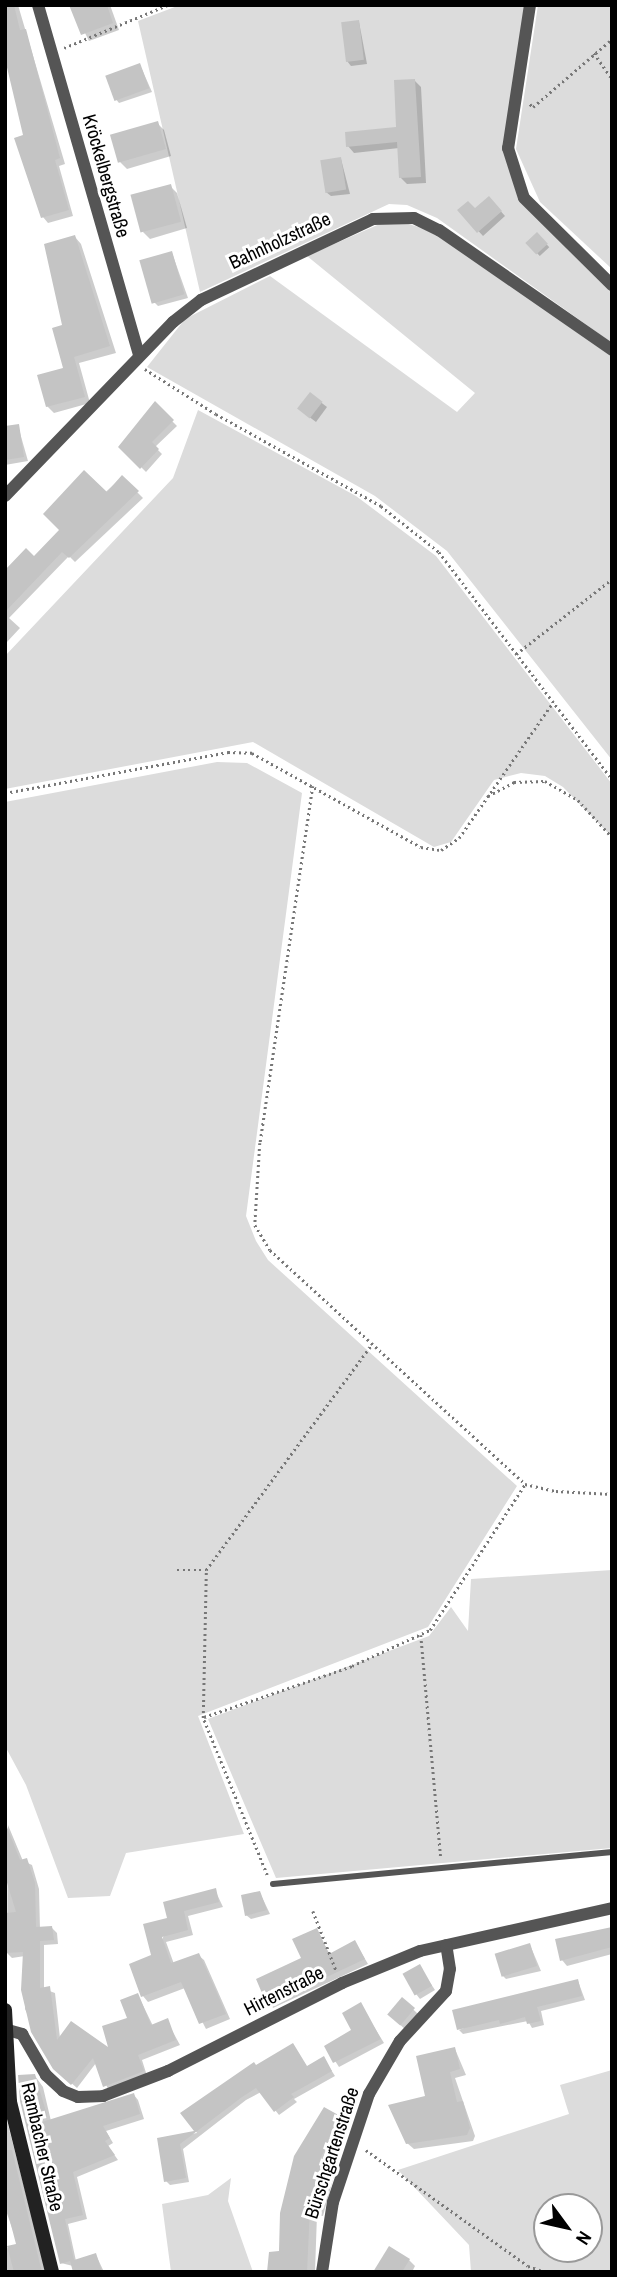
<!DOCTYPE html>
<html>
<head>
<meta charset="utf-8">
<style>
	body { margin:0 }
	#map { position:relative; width:617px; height:2277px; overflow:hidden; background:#fff; font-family:"Archivo Narrow",sans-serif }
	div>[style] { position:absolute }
	.green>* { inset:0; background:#dcdcdc }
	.shadow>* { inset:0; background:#0003; transform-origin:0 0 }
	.building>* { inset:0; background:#c4c4c4; transform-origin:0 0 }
	.path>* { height:2.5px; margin-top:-1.25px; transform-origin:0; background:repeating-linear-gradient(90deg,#777 0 2px,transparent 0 5.5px) }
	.service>* { height:6px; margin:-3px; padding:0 3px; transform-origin:3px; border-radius:3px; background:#555 }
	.minor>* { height:12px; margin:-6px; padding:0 6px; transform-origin:6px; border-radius:6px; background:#555 }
	.secondary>* { height:14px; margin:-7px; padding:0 7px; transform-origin:7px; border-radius:7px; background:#222 }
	span { translate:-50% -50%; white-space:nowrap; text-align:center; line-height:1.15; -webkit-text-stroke:6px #fff; paint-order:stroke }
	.street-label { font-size:19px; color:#000 }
	.frame { position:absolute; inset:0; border:7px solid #000; pointer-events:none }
	.north { position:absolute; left:533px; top:2193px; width:70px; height:70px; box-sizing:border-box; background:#fff; border:2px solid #999; border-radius:50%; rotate:123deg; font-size:19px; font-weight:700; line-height:28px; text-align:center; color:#000 }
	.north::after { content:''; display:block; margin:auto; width:24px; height:32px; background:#000; clip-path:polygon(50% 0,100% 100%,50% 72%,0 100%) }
</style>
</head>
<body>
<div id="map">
	<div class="green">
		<i style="clip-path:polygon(180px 5px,527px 5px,504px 151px,520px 201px,612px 287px,612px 343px,437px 218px,407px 205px,389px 204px,200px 292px,138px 21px)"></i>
		<i style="clip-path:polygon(538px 5px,612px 5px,612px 269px,540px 202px,516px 149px)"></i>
		<i style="clip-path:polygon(391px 219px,436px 232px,612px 354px,612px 760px,447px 551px,375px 496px,147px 367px,185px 319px,270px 276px,457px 412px,475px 393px,307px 256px)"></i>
		<i style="clip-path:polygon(198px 410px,356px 496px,436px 556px,612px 784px,612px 837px,563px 787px,545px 776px,521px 773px,494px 780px,451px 842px,434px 847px,253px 742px,5px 789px,5px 656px,173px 478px)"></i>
		<i style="clip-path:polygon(217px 762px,247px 763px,302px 793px,246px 1216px,256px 1241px,268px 1260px,517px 1486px,428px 1627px,198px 1716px,244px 1834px,126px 1853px,110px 1896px,68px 1898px,26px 1785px,5px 1746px,5px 802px)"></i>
		<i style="clip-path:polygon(612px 1570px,612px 1848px,276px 1878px,208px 1719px,429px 1636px,451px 1607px,468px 1631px,471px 1579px)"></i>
		<i style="clip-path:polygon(evenodd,612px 2070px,612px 2272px,471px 2272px,469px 2245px,398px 2170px,569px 2114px,560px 2085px,612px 2070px,547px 2207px,589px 2207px,589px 2249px,547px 2249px,547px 2207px)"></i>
		<i style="clip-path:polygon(231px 2178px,228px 2201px,253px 2272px,171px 2272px,162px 2204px,208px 2195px)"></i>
	</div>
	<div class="shadow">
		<i style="clip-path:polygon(5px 5px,18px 5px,65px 164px,59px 166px,73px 216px,48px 223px,43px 217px,25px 136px)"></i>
		<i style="clip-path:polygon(71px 5px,110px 5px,119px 30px,89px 41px)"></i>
		<i style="clip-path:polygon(359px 22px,367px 64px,351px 66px,347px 61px)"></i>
		<i style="clip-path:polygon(140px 65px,152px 92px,119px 103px,115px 98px)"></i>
		<i style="clip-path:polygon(414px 80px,421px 87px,426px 183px,407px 184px,401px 178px,399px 148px,354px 153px,348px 146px,398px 128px)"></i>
		<i style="clip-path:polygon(157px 123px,164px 130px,171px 156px,127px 169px,120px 162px)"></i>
		<i style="clip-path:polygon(341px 159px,350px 194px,331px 196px,326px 192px)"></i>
		<i style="clip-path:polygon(170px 186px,177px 193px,187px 228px,150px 239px,143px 232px)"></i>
		<i style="clip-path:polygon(489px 198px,505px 216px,483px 236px,460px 211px,475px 210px)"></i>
		<i style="left:537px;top:234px;width:18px;height:13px;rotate:47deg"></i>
		<i style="clip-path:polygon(75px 237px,81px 244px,116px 353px,79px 363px,90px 403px,54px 413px,47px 406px,65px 369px,64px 326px)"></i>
		<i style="clip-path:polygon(172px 253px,188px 298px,158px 306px,154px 302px)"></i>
		<i style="clip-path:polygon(310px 394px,327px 407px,316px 422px,304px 413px)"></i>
		<i style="clip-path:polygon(155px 404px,177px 426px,155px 447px,162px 454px,146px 472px,121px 447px)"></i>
		<i style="clip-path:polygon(18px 426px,28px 461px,5px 465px,5px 428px)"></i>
		<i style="clip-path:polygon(122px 477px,143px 498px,75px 562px,69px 556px,9px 618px,20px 628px,7px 642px,5px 573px,34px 558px)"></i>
		<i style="clip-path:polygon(8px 1825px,23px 1861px,32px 1865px,39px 1889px,40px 1929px,52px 1928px,57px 1933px,58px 1944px,44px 1945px,44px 1989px,55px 1993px,60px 2038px,111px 2051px,138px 1995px,153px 2026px,167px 2021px,180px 2045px,142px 2060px,147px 2076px,109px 2091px,96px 2063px,77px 2088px,54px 2068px,25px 2009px,25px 1956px,12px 1958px,7px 1953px)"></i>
		<i style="clip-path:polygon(215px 1890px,223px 1907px,188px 1916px,193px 1935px,166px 1942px,174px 1964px,198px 1955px,204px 1960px,230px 2019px,206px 2029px,185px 1988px,148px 2002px,143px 1996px,169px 1920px)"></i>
		<i style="clip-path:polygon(260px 1893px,270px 1914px,251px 1919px,246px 1915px)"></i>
		<i style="clip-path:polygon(612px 1929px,612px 1954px,567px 1966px,562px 1960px)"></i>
		<i style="clip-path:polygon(317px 1930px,330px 1955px,355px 1942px,368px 1964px,273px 2008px,258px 1980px,304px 1959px)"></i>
		<i style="clip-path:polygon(530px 1945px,541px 1971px,506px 1979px,501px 1974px)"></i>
		<i style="clip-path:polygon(419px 1966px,435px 1990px,420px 1999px,416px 1994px)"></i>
		<i style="clip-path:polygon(578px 1981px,585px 2000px,541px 2011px,544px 2025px,532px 2028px,528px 2021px,463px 2034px,459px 2030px)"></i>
		<i style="left:403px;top:2000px;width:21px;height:20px;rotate:43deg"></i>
		<i style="clip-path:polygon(360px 2004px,384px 2043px,339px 2067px,326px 2047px,354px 2031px)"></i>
		<i style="clip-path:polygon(455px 2049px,466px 2075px,455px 2078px,475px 2136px,473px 2141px,414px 2149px,407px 2143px)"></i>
		<i style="clip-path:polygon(324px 2059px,335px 2076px,294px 2099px,297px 2102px,279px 2115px,261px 2092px,246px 2100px,183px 2149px,189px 2182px,170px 2185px,166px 2181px,159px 2139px,197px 2133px,183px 2114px,256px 2067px,308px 2068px)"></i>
		<i style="clip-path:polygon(35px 2076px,43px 2087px,51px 2121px,134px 2095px,138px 2100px,144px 2119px,106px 2131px,113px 2143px,108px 2146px,118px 2160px,77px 2177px,87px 2219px,68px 2224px,76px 2261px,96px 2255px,104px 2272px,75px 2272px,73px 2266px,61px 2263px)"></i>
		<i style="clip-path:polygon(5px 2113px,46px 2272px,5px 2272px,5px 2249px,18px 2245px,5px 2208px)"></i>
		<i style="clip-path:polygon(341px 2118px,349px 2126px,329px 2165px,335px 2172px,323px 2216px,317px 2215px,315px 2272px,269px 2272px,280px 2253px,282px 2213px)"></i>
		<i style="clip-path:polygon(409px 2260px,415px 2266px,412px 2272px,378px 2272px)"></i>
	</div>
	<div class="building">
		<i style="clip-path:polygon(5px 5px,14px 5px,20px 30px,26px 29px,60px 158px,55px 160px,69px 210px,41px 218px,14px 138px,23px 135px,5px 59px)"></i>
		<i style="clip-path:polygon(69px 5px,107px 5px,113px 23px,81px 35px)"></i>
		<i style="left:359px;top:20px;width:40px;height:18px;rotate:83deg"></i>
		<i style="left:140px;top:63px;width:27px;height:37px;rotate:70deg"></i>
		<i style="clip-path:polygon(415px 79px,421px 177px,399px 178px,397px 142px,346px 147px,345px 132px,396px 127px,394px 80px)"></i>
		<i style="left:158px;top:121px;width:29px;height:50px;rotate:74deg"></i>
		<i style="left:341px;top:157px;width:33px;height:21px;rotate:81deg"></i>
		<i style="left:171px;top:184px;width:39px;height:42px;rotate:75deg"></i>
		<i style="clip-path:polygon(489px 196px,502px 211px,477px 233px,457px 210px,468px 201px,475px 208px)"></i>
		<i style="left:537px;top:232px;width:16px;height:16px;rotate:47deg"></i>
		<i style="clip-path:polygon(75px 235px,110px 346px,74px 357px,85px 397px,46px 407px,37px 375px,63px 368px,52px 328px,62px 325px,44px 244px)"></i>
		<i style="left:172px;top:251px;width:45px;height:34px;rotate:74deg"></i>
		<i style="left:310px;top:392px;width:16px;height:21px;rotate:38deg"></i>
		<i style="clip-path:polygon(155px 401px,174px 420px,152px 442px,159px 449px,140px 469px,118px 447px)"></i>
		<i style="clip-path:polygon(19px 424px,24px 457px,5px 460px,5px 426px)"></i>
		<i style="clip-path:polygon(84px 470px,107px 492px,122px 475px,139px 491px,69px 558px,62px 552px,5px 612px,5px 570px,26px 548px,34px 556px,59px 530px,43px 514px)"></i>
		<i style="clip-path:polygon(5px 1822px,20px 1860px,27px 1858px,35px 1883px,36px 1927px,52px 1926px,54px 1940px,40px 1941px,40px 1988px,50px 1986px,57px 2040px,71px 2021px,108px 2047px,102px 2026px,127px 2018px,120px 2000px,138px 1993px,151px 2025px,168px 2018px,176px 2040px,138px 2055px,144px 2071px,103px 2087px,93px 2058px,71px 2085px,53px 2069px,31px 2032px,21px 1990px,23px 1952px,5px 1953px,5px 1913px,16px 1912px,5px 1876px)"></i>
		<i style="clip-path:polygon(216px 1888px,219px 1902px,184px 1911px,188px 1930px,162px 1937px,171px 1963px,199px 1953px,217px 1993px,226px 2014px,199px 2024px,181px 1982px,141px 1997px,129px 1964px,151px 1955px,143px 1924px,167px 1918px,163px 1902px)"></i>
		<i style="clip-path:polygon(260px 1891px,267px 1910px,245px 1916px,241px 1895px)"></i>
		<i style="clip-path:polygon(612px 1927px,612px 1947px,560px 1961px,555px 1939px)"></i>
		<i style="clip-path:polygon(317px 1928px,329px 1954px,355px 1940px,365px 1959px,267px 2005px,256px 1979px,301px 1958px,292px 1939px)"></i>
		<i style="left:530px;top:1943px;width:24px;height:37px;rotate:73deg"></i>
		<i style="left:420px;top:1964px;width:25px;height:20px;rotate:61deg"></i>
		<i style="clip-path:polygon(578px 1979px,582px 1996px,537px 2007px,541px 2021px,527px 2024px,525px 2017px,500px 2024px,499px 2020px,457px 2030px,452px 2010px)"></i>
		<i style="left:402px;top:1997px;width:17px;height:23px;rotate:40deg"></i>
		<i style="clip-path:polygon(361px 2002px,381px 2039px,333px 2063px,324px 2046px,351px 2030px,342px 2013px)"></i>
		<i style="clip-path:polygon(293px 2043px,307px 2066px,324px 2056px,332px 2071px,291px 2094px,294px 2097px,274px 2112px,256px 2088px,242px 2097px,180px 2144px,186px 2178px,164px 2182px,157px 2138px,194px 2131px,180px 2113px,254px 2062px,256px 2065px)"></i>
		<i style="clip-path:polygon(455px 2047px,460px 2069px,450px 2072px,457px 2102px,463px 2101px,470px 2128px,467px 2135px,406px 2144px,388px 2105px,425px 2096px,416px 2056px)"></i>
		<i style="clip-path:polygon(35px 2074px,47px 2115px,42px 2122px,134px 2093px,140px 2114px,103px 2126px,110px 2138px,105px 2141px,115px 2155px,73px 2172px,83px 2215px,65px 2219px,74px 2260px,96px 2253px,102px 2272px,73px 2272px,70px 2261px,60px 2264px,20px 2101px,18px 2075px)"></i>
		<i style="clip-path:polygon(324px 2107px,342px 2117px,320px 2159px,328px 2162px,314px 2208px,310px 2208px,307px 2272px,267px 2272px,269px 2252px,279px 2251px,280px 2213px,294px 2156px)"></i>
		<i style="clip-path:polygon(5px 2150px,12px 2150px,42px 2272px,14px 2272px,7px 2246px,16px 2244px,5px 2202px)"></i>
		<i style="clip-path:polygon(389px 2246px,410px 2259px,402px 2272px,373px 2272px)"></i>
	</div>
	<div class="path">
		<i style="left:64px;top:48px;width:113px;rotate:-22.5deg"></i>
		<i style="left:594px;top:53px;width:32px;rotate:55deg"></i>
		<i style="left:530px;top:104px;width:4px;rotate:45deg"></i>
		<i style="left:533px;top:107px;width:104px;rotate:-40.7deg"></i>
		<i style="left:145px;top:369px;width:84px;rotate:32.4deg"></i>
		<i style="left:216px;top:414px;width:189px;rotate:29.1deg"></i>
		<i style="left:381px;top:506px;width:74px;rotate:38.4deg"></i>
		<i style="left:439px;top:552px;width:285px;rotate:52.7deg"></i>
		<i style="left:516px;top:654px;width:122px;rotate:-38deg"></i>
		<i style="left:313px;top:786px;width:361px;rotate:98.4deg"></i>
		<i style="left:260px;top:1143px;width:82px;rotate:93.5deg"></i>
		<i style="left:255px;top:1225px;width:29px;rotate:59deg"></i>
		<i style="left:270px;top:1250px;width:346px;rotate:42.5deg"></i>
		<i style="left:525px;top:1484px;width:32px;rotate:13deg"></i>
		<i style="left:556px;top:1491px;width:56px;rotate:3.1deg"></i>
		<i style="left:5px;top:793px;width:227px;rotate:-10.4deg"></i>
		<i style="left:228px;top:752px;width:24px;rotate:2deg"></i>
		<i style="left:252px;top:753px;width:193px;rotate:29.1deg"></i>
		<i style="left:421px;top:847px;width:20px;rotate:9deg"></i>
		<i style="left:441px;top:850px;width:22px;rotate:-34deg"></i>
		<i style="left:459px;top:838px;width:165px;rotate:-55.3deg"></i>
		<i style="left:488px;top:796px;width:30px;rotate:-28deg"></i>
		<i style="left:514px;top:782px;width:31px;rotate:-2deg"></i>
		<i style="left:545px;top:781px;width:38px;rotate:30deg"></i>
		<i style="left:578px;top:800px;width:50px;rotate:47.4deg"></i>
		<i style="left:177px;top:1570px;width:29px"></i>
		<i style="left:421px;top:1635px;width:224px;rotate:84.9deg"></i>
		<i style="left:204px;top:1717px;width:157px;rotate:-19deg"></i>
		<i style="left:352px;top:1666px;width:86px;rotate:-24.8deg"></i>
		<i style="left:430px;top:1630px;width:174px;rotate:-56.9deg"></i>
		<i style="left:267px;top:1875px;width:170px;rotate:-112.2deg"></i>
		<i style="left:203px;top:1718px;width:148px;rotate:-88.8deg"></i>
		<i style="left:206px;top:1570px;width:280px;rotate:-53.7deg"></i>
		<i style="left:313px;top:1911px;width:63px;rotate:68.7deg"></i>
		<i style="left:366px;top:2150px;width:199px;rotate:35.6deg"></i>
		<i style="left:528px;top:2266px;width:18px;rotate:19deg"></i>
	</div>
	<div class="service">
		<i style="left:273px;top:1884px;width:341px;rotate:-5.4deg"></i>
	</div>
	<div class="minor">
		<i style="left:38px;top:5px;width:365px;rotate:73.9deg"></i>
		<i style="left:530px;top:5px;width:145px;rotate:98.7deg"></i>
		<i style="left:508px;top:148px;width:52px;rotate:72.3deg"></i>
		<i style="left:524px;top:198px;width:124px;rotate:44.7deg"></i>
		<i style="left:5px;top:496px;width:242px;rotate:-46deg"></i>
		<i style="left:173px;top:322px;width:36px;rotate:-38deg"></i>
		<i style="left:201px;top:300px;width:190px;rotate:-25.2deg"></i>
		<i style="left:373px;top:219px;width:41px;rotate:-1.4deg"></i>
		<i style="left:414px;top:218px;width:28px;rotate:26deg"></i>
		<i style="left:439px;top:230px;width:211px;rotate:34.7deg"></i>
		<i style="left:8px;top:2030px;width:15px;rotate:16deg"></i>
		<i style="left:22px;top:2034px;width:48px;rotate:59.7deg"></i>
		<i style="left:46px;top:2075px;width:23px;rotate:43deg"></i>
		<i style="left:63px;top:2091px;width:16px;rotate:22deg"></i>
		<i style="left:78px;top:2097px;width:25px;rotate:-2deg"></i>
		<i style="left:103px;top:2096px;width:70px;rotate:-21deg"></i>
		<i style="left:168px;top:2071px;width:195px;rotate:-26.8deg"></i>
		<i style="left:342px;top:1983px;width:84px;rotate:-22.3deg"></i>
		<i style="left:420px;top:1951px;width:197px;rotate:-12.6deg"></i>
		<i style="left:322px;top:2272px;width:71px;rotate:-81.1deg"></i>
		<i style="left:333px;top:2202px;width:114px;rotate:-71.6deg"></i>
		<i style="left:369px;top:2094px;width:61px;rotate:-59.7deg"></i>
		<i style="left:400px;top:2041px;width:68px;rotate:-47.4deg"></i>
		<i style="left:446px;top:1991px;width:22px;rotate:-80deg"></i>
		<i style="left:450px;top:1969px;width:24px;rotate:-99deg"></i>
	</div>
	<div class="secondary">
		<i style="left:5px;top:2010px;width:92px;rotate:86.9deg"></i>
		<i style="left:10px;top:2102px;width:175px;rotate:76.1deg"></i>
	</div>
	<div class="street-label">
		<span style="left:106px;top:176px;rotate:74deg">Kröckelbergstraße</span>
		<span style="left:280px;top:241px;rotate:-25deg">Bahnholzstraße</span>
		<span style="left:284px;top:1991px;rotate:-27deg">Hirtenstraße</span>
		<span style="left:42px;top:2147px;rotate:77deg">Rambacher Straße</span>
		<span style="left:332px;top:2153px;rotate:-72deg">Bürschgartenstraße</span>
	</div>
	<div class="frame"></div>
	<div class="north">N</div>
</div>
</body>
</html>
